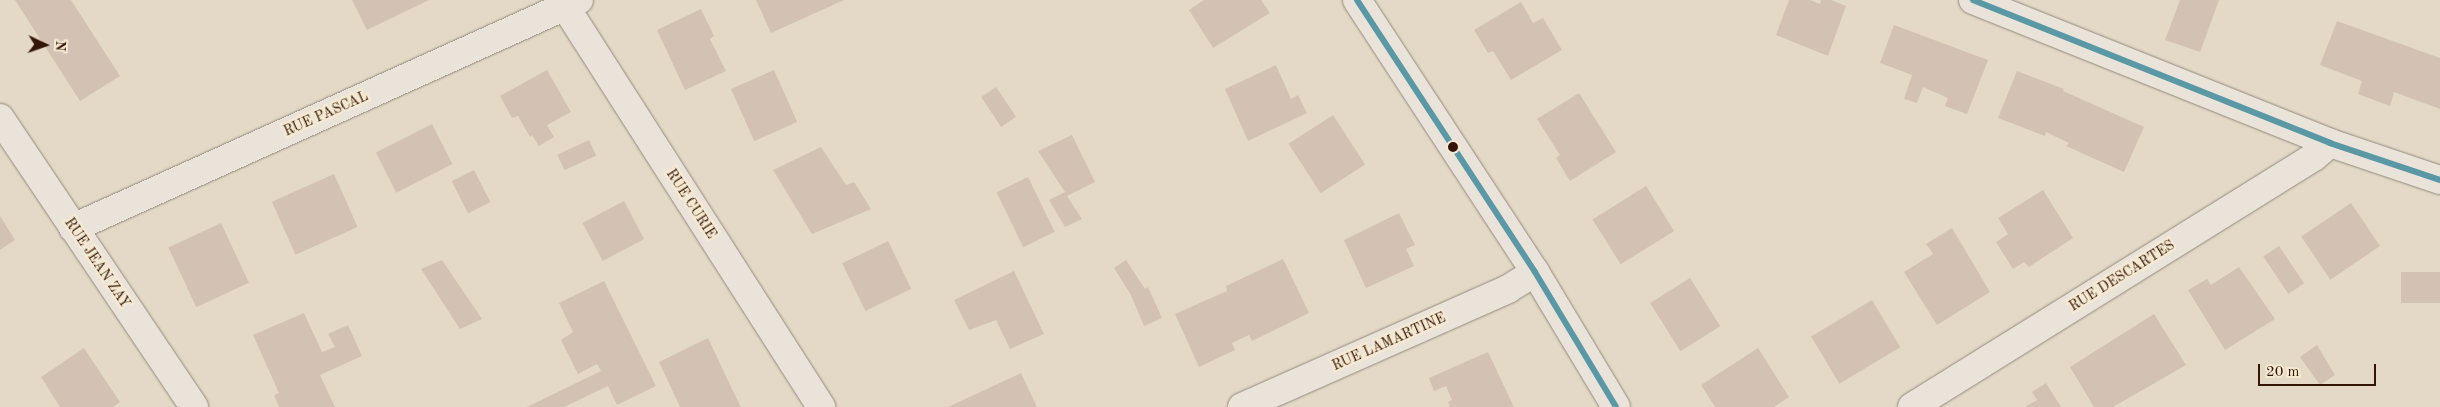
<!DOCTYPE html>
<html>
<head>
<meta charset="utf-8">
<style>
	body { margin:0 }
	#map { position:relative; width:2440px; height:407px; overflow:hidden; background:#e3d9c6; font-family:"Old Standard TT",serif }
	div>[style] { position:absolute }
	.building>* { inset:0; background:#d3c2b4; transform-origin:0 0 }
	.roads { filter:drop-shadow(0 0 1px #948a7d) drop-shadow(0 0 1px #948a7d) }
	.street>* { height:28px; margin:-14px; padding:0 14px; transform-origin:14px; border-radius:14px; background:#e9e3da }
	.secondary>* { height:28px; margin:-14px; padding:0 14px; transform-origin:14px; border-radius:14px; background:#e9e3da }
	.bus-1>* { height:6px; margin:-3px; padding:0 3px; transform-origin:3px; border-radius:3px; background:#5a98a5 }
	.dots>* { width:14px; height:14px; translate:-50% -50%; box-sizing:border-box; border:2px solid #f5e9d2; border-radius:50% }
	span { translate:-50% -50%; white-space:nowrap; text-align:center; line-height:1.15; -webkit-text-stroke:5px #f5e9d2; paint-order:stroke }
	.street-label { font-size:14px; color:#351505 }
	.north { position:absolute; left:20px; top:20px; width:50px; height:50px; -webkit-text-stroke:4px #f5e9d2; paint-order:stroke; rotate:93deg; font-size:14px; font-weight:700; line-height:20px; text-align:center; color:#351505 }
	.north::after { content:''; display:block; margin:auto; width:18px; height:22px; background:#351505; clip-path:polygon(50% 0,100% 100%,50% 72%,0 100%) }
	.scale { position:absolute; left:2258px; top:364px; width:118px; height:22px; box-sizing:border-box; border:2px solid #351505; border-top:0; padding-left:6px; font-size:15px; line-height:18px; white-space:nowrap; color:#351505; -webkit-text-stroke:4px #f5e9d2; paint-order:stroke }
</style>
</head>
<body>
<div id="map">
	<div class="building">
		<i style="clip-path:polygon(15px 0,71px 0,120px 76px,80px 101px)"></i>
		<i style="clip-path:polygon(352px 0,429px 0,367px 30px)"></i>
		<i style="clip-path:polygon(756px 0,844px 0,771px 33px)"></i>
		<i style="clip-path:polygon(1204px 0,1261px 0,1270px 13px,1213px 48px,1189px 10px)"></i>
		<i style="clip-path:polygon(1789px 0,1810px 0,1820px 4px,1821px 0,1831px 0,1846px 6px,1828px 56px,1776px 35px)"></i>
		<i style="clip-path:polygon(2180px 0,2219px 0,2200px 52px,2165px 40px)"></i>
		<i style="clip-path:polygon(1521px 2px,1533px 23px,1543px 18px,1562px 50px,1511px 80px,1493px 51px,1488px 53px,1474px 30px)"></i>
		<i style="clip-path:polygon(701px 9px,714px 36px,710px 39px,726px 71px,685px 90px,657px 30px)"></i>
		<i style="clip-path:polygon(2337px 21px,2440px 58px,2440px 109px,2394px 92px,2390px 106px,2358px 94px,2362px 81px,2320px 65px)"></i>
		<i style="clip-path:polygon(1894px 25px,1988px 60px,1967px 114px,1945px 106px,1948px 98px,1923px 87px,1917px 103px,1904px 99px,1912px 75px,1880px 63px)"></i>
		<i style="clip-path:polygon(1276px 65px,1291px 99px,1298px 95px,1307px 113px,1248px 141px,1225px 89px)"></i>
		<i style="clip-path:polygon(547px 70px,571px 112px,547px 125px,554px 137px,539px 146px,532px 135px,530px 137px,518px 116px,512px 118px,500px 96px)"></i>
		<i style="left:774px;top:70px;width:57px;height:47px;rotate:66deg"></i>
		<i style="clip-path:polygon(2017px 71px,2064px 89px,2063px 91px,2144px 127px,2124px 172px,2066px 146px,2069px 143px,2046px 132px,2045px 136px,1998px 118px)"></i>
		<i style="left:996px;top:87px;width:36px;height:18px;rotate:56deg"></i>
		<i style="clip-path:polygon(1579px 93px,1616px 152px,1570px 181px,1556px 158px,1560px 155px,1537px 119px)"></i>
		<i style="left:1333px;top:115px;width:59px;height:53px;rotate:57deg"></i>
		<i style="left:432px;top:124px;width:45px;height:63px;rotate:63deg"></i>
		<i style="clip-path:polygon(1072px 135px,1095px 182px,1067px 196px,1082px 219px,1065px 227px,1049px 200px,1065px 192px,1038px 151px)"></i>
		<i style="left:589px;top:140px;width:17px;height:35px;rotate:65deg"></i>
		<i style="clip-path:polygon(821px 147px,846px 185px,854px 182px,871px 209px,812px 234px,773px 170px)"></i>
		<i style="left:474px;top:170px;width:36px;height:25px;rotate:63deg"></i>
		<i style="left:334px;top:174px;width:58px;height:68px;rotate:66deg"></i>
		<i style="left:1028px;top:177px;width:61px;height:35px;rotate:64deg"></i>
		<i style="left:1646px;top:186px;width:53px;height:63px;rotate:58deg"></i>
		<i style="clip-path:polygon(2043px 190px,2073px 238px,2029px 267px,2024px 262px,2013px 269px,1996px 242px,2008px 234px,1998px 218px)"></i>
		<i style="left:624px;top:201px;width:43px;height:47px;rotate:62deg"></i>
		<i style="left:2351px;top:203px;width:52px;height:60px;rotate:56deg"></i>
		<i style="clip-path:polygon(1399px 213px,1415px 245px,1406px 249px,1414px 266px,1366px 288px,1344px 240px)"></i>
		<i style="clip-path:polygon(0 216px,15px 240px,0 250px)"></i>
		<i style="left:221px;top:223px;width:66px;height:58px;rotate:65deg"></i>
		<i style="clip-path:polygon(1952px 228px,1990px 292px,1937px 325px,1904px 272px,1933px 254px,1926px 244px)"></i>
		<i style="left:888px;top:241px;width:53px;height:51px;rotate:64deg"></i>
		<i style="left:2279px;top:246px;width:45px;height:19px;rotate:56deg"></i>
		<i style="clip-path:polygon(1283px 259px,1309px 313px,1252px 341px,1249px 335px,1232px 343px,1235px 350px,1199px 367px,1175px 314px,1227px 291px,1226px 286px)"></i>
		<i style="clip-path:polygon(442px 260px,482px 319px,460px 329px,421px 269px)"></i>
		<i style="clip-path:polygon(1126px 260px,1145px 289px,1148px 287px,1162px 318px,1144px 326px,1131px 295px,1114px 268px)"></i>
		<i style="clip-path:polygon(2239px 267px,2275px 319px,2225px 350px,2188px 290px,2207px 279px,2211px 285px)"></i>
		<i style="clip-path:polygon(1014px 271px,1044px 334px,1010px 349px,996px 320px,969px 330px,954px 300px)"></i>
		<i style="left:2440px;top:272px;width:31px;height:39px;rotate:90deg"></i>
		<i style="left:1690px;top:278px;width:57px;height:47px;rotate:58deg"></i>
		<i style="clip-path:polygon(604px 281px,656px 386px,617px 405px,608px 386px,564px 407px,527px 407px,601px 371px,597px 364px,578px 374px,561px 340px,573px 332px,559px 303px)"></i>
		<i style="left:1872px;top:300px;width:55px;height:71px;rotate:59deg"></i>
		<i style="clip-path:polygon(304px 313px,322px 352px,335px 347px,328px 334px,348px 325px,362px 356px,320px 375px,335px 407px,279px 407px,274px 395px,279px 393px,253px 335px)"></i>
		<i style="clip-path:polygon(2154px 314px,2186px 365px,2113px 407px,2094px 407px,2070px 367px)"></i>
		<i style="clip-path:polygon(708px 338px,732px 389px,741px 407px,680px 407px,659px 362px)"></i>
		<i style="clip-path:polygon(2317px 345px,2335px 375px,2320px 385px,2300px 357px)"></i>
		<i style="clip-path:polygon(84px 348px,120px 402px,113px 407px,60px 407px,41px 377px)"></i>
		<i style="clip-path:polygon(1758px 348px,1789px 397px,1774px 407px,1715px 407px,1701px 385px)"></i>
		<i style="clip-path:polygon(1488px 352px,1514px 407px,1450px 407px,1448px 402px,1452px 400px,1446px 386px,1434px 391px,1429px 378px)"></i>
		<i style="clip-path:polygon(1021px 373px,1037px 407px,948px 407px)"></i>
		<i style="clip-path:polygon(2046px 383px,2061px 407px,2025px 407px,2037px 400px,2032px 392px)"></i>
	</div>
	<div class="roads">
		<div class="street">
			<i style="left:561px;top:0;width:483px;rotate:57.4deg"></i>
			<i style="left:0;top:118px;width:348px;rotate:56.1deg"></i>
			<i style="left:73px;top:228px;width:555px;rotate:-24.26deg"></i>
			<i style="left:1242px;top:407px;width:291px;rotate:-23.9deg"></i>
			<i style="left:1508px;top:289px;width:32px;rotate:-32deg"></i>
			<i style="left:1912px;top:407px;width:473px;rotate:-31.9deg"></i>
			<i style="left:2314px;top:157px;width:21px;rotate:-41deg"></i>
		</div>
		<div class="secondary">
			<i style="left:1357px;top:0;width:325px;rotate:56.8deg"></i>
			<i style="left:1535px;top:272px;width:157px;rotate:59deg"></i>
			<i style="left:1973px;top:0;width:385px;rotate:21.8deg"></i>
			<i style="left:2330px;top:143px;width:116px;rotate:18.6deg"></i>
		</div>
	</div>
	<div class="bus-1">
		<i style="left:1357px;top:0;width:325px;rotate:56.8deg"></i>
		<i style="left:1535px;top:272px;width:157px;rotate:59deg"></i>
		<i style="left:1973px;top:0;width:385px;rotate:21.8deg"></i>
		<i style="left:2330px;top:143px;width:116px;rotate:18.6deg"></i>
	</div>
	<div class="dots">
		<i style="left:1453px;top:147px;background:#351505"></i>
	</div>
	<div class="street-label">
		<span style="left:326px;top:114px;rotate:-24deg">RUE PASCAL</span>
		<span style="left:691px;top:204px;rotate:57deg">RUE CURIE</span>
		<span style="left:97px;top:263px;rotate:56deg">RUE JEAN ZAY</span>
		<span style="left:2122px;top:276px;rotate:-32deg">RUE DESCARTES</span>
		<span style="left:1389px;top:342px;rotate:-24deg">RUE LAMARTINE</span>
	</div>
	<div class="north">N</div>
	<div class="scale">20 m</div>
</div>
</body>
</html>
